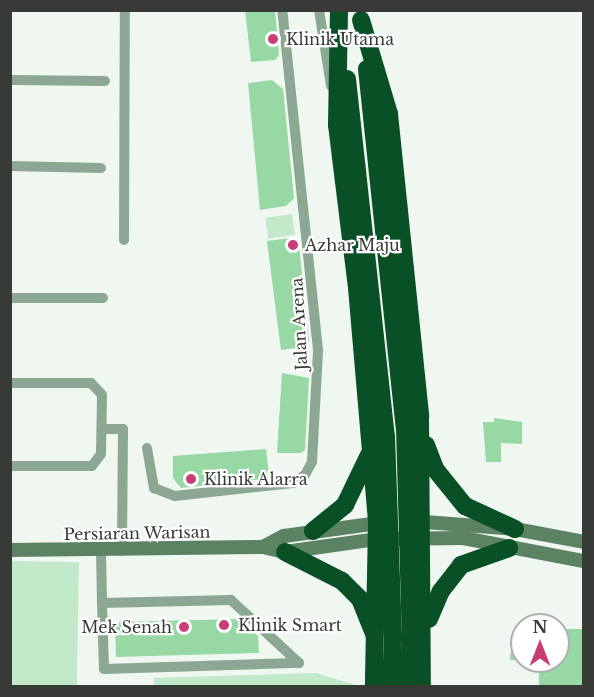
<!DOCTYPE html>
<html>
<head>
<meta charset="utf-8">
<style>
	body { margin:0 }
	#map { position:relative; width:594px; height:697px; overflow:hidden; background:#eff7f0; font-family:"Libre Baskerville",serif }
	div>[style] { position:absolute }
	.green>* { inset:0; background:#c2e9ca; transform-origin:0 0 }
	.building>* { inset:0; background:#97d8a5 }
	.street>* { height:10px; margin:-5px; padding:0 5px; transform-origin:5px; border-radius:5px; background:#8da892 }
	.secondary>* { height:14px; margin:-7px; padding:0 7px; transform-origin:7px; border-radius:7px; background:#5a8263 }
	.highway>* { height:18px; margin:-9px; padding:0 9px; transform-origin:9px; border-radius:9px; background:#0a5026 }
	.highway-bridge>* { height:18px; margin:-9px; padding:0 9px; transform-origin:9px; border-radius:9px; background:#0a5026 }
	.dots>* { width:16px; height:16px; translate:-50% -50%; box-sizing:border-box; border:3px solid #fff; border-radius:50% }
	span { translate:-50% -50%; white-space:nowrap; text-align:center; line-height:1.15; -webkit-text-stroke:4.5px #fff; paint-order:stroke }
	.poi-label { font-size:16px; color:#373a37 }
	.left { translate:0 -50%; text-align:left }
	.right { translate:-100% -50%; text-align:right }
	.street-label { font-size:16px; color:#373a37 }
	.frame { position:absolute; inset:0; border:12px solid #373a37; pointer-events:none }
	.north { position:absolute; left:510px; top:613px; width:60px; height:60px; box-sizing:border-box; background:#fff; border:2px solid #afb0af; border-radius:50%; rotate:0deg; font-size:16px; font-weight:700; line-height:24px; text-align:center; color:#373a37 }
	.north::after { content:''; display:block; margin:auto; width:21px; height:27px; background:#c83d73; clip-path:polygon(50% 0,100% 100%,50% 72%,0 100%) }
</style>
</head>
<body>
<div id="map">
	<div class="green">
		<i style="left:292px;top:214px;width:21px;height:27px;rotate:82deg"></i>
		<i style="left:11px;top:561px;width:68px;height:125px;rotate:1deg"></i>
		<i style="clip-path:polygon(316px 673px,359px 686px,154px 686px,154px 678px)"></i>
	</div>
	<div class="building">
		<i style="clip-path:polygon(245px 10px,275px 10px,279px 55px,275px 60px,251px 62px)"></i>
		<i style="clip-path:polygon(272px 80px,283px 89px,294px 198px,286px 206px,260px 210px,248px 83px)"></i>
		<i style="clip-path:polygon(291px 238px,299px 244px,309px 341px,303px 347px,281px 350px,267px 241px)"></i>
		<i style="clip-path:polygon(282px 373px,309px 378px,305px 450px,301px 453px,277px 453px)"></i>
		<i style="clip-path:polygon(494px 418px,522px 422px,522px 444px,501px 443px,501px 462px,486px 462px,483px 422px,494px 422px)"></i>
		<i style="clip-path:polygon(266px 449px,269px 474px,262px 479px,181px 488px,173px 478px,173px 456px)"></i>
		<i style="clip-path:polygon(240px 619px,258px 636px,259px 653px,116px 657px,115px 622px)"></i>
		<i style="clip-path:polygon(522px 629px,522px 660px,510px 660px,512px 636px)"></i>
		<i style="clip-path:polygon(558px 629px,584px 629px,584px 687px,539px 687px,539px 661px,558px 661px)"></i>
	</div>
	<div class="street">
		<i style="left:319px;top:10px;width:77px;rotate:81deg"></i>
		<i style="left:10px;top:80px;width:95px;rotate:0.6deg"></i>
		<i style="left:10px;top:166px;width:91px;rotate:1.3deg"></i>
		<i style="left:124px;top:240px;width:230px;rotate:-89.8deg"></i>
		<i style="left:10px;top:298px;width:93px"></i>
		<i style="left:10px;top:383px;width:81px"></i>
		<i style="left:91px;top:383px;width:16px;rotate:47deg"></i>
		<i style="left:102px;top:395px;width:59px;rotate:91deg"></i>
		<i style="left:101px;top:454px;width:15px;rotate:127deg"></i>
		<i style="left:92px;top:466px;width:82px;rotate:180deg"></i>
		<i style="left:102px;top:429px;width:21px"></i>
		<i style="left:123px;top:429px;width:122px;rotate:90.5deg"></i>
		<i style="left:147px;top:448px;width:41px;rotate:80.1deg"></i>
		<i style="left:154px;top:488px;width:22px;rotate:21deg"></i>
		<i style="left:175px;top:496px;width:119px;rotate:-6.3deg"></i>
		<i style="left:293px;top:483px;width:14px;rotate:-34deg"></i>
		<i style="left:305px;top:475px;width:15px;rotate:-62deg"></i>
		<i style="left:312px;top:462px;width:112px;rotate:-86.9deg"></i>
		<i style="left:318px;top:350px;width:342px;rotate:-96deg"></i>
		<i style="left:101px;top:551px;width:52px;rotate:88.9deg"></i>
		<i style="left:102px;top:603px;width:66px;rotate:88.3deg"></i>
		<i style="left:104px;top:669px;width:195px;rotate:-1.8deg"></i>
		<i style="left:299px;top:663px;width:93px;rotate:-137.2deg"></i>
		<i style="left:231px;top:600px;width:129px;rotate:178.7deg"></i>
	</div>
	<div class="secondary">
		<i style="left:412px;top:521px;width:103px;rotate:4.4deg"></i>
		<i style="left:515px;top:529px;width:70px;rotate:10.7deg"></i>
		<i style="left:263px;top:547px;width:24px;rotate:-28deg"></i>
		<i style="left:284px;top:536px;width:103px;rotate:-7.8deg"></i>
		<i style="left:10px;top:550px;width:253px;rotate:-0.7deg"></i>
		<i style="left:263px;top:547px;width:23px;rotate:13deg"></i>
		<i style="left:285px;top:552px;width:94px;rotate:-8deg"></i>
		<i style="left:378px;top:539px;width:85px;rotate:-0.7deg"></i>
		<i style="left:463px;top:538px;width:123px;rotate:10.8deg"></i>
	</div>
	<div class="highway">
		<i style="left:339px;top:10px;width:115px;rotate:91deg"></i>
		<i style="left:337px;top:125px;width:164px;rotate:83deg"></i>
		<i style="left:357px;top:288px;width:236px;rotate:85.1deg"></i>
		<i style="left:377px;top:523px;width:163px;rotate:91.1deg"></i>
		<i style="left:361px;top:20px;width:98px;rotate:73.4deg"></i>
		<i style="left:389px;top:114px;width:304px;rotate:84.1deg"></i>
		<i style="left:420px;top:416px;width:270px;rotate:89.6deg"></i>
		<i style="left:367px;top:69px;width:361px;rotate:84deg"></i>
		<i style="left:347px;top:79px;width:359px;rotate:83.8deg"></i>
		<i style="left:426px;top:445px;width:26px;rotate:69deg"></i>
		<i style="left:435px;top:469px;width:48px;rotate:51deg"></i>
		<i style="left:465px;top:506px;width:55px;rotate:24.7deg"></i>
		<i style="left:313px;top:531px;width:41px;rotate:-39.1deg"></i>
		<i style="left:345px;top:505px;width:55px;rotate:-64.4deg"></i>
		<i style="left:285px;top:552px;width:64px;rotate:27deg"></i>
		<i style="left:342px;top:581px;width:25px;rotate:45deg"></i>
		<i style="left:360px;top:599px;width:37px;rotate:68deg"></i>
		<i style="left:429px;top:619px;width:30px;rotate:-67deg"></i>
		<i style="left:441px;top:591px;width:33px;rotate:-52deg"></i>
		<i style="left:461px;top:565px;width:51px;rotate:-19.5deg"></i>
		<i style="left:391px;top:686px;width:48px;rotate:-87.6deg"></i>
		<i style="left:408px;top:686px;width:49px;rotate:-86.5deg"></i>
	</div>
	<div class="highway-bridge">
		<i style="left:405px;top:428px;width:209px;rotate:88.4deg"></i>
		<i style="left:386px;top:436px;width:202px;rotate:88deg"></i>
	</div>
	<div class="dots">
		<i style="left:273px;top:39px;background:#c83d73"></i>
		<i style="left:293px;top:245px;background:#c83d73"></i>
		<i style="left:191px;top:479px;background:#c83d73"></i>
		<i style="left:224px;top:625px;background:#c83d73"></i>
		<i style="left:184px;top:627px;background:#c83d73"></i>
	</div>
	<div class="poi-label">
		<span class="left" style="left:286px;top:39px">Klinik Utama</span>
		<span class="left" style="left:305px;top:245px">Azhar Maju</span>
		<span class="left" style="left:204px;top:479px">Klinik Alarra</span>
		<span class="left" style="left:238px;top:625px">Klinik Smart</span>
		<span class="right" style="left:172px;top:627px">Mek Senah</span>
	</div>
	<div class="street-label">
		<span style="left:299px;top:324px;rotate:-93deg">Jalan Arena</span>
		<span style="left:137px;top:533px;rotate:-1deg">Persiaran Warisan</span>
	</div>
	<div class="frame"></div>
	<div class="north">N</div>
</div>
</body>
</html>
